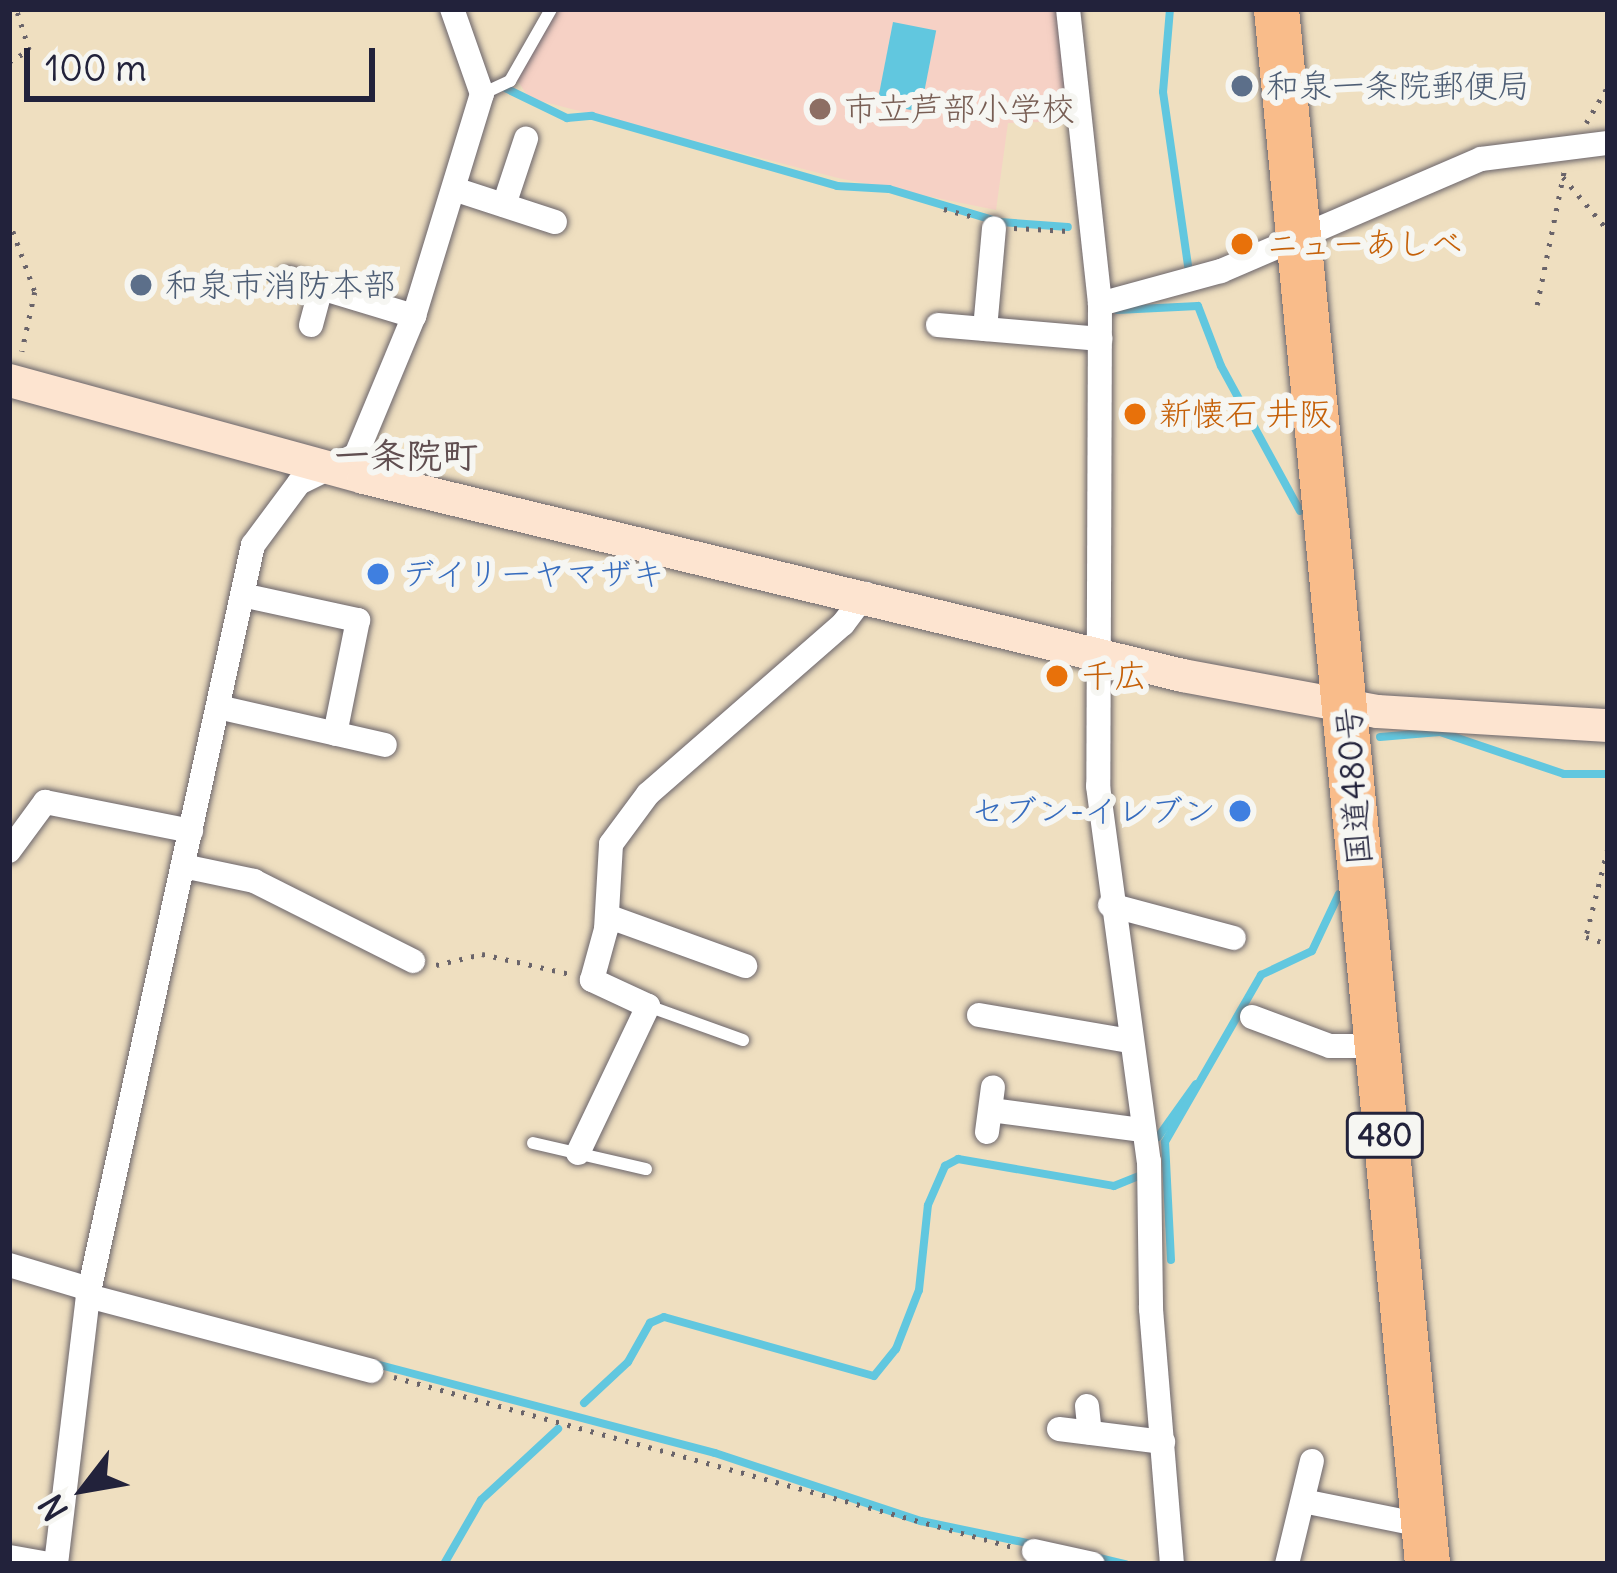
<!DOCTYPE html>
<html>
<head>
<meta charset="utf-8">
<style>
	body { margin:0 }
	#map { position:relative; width:1617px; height:1573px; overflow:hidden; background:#efdfc0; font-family:Delius,"Klee One",sans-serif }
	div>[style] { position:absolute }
	.built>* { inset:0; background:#f6d1c5 }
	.water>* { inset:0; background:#61c7df; transform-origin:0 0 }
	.stream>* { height:8px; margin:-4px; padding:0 4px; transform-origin:4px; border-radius:4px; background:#61c7df }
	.path>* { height:4.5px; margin-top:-2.25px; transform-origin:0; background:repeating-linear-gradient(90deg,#6a646a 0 3px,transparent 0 12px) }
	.roads { filter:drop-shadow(0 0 3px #6a646a) drop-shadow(0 0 3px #6a646a) }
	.lane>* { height:12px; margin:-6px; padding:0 6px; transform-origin:6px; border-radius:6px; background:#fff }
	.street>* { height:24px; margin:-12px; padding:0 12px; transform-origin:12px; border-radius:12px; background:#fff }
	.secondary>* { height:33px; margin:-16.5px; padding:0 16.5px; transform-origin:16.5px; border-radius:16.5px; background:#fde4d0 }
	.highway>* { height:45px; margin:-22.5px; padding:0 22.5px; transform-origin:22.5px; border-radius:22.5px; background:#f9bc8a }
	.dots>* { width:33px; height:33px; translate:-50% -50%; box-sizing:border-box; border:6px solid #f6f6f2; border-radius:50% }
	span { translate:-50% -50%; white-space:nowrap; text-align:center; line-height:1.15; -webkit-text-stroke:12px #f6f6f2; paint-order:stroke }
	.shield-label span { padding:3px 9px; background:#f6f6f2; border:3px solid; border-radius:9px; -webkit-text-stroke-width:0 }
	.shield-label { font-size:30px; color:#22223b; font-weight:700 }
	.service-label { font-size:33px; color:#4e5e75 }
	.left { translate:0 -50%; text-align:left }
	.education-label { font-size:33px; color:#785e54 }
	.food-label { font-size:33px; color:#c56008 }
	.shop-label { font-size:33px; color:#366cbe }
	.right { translate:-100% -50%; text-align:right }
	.street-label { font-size:33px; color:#22223b }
	.neighbourhood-label { font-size:36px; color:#604e50; font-weight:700 }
	.frame { position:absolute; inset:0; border:12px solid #22223b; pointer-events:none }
	.north { position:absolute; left:24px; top:1429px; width:120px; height:120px; -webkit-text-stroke:9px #f6f6f2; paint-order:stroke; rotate:239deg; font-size:33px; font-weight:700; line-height:48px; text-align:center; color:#22223b }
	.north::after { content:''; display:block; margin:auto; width:42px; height:54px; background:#22223b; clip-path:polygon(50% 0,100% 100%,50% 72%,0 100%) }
	.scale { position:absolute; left:24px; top:48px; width:351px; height:54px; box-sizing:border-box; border:6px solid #22223b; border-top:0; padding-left:15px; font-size:36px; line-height:42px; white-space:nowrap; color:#22223b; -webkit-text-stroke:9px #f6f6f2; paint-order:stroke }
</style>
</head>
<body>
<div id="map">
	<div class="built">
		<i style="clip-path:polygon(555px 9px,1057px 9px,1070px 121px,1008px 123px,996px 210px,838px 178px,529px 98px,512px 72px)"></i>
	</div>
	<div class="water">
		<i style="left:893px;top:22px;width:44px;height:83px;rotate:11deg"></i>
	</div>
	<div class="stream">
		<i style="left:1170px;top:9px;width:83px;rotate:94.8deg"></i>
		<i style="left:1163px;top:92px;width:183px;rotate:81.8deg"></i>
		<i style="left:505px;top:88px;width:69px;rotate:25.8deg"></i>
		<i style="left:567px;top:118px;width:25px;rotate:-5deg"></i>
		<i style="left:592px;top:116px;width:255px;rotate:15.9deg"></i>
		<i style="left:837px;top:186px;width:52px;rotate:3.3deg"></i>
		<i style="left:889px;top:189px;width:116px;rotate:16.6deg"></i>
		<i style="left:1000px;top:222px;width:68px;rotate:4.2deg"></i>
		<i style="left:1117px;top:310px;width:81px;rotate:-2.8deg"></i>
		<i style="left:1198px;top:306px;width:64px;rotate:69deg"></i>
		<i style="left:1221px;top:366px;width:165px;rotate:61.4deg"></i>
		<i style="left:1380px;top:737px;width:60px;rotate:-4.8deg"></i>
		<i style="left:1440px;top:732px;width:131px;rotate:18.7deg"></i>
		<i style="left:1564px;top:774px;width:44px"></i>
		<i style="left:1158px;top:1137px;width:65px;rotate:-54.4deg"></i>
		<i style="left:1171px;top:1260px;width:118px;rotate:-92.9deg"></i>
		<i style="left:1165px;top:1142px;width:193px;rotate:-60.1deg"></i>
		<i style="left:1261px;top:975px;width:56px;rotate:-25.2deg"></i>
		<i style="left:1312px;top:951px;width:63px;rotate:-64.7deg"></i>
		<i style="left:376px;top:1364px;width:350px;rotate:14.7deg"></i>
		<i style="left:715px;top:1453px;width:217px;rotate:18.3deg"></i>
		<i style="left:921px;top:1521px;width:113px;rotate:11.7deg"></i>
		<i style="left:584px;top:1403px;width:60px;rotate:-43deg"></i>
		<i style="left:628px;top:1362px;width:45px;rotate:-60.6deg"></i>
		<i style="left:650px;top:1323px;width:15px;rotate:-23deg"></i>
		<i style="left:664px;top:1317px;width:218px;rotate:15.7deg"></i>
		<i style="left:874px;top:1376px;width:35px;rotate:-51deg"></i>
		<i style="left:896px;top:1349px;width:63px;rotate:-68.7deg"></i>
		<i style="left:919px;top:1290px;width:85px;rotate:-84deg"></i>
		<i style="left:928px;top:1205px;width:43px;rotate:-66.4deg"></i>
		<i style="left:945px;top:1166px;width:15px;rotate:-28deg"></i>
		<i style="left:958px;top:1159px;width:158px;rotate:9.8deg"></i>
		<i style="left:1114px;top:1186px;width:27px;rotate:-22deg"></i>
		<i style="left:1099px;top:1558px;width:28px;rotate:13deg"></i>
		<i style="left:444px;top:1564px;width:74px;rotate:-60deg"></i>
		<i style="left:481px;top:1500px;width:105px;rotate:-42.7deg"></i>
	</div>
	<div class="path">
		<i style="left:9px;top:62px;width:23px;rotate:-31deg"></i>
		<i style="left:29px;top:50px;width:43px;rotate:-107.6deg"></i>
		<i style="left:1586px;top:123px;width:43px;rotate:-59.3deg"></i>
		<i style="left:1563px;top:177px;width:70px;rotate:49.7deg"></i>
		<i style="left:944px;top:209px;width:31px;rotate:15deg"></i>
		<i style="left:9px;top:220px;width:77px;rotate:70.1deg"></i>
		<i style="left:35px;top:292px;width:61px;rotate:102.2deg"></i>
		<i style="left:1014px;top:228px;width:54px;rotate:3.2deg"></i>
		<i style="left:1537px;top:305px;width:137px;rotate:-78.6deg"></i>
		<i style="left:1608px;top:849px;width:91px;rotate:104deg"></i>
		<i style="left:1586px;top:937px;width:23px;rotate:18deg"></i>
		<i style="left:436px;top:965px;width:47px;rotate:-13.4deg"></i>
		<i style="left:482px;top:954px;width:90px;rotate:12.8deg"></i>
		<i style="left:394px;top:1377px;width:642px;rotate:15.36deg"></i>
	</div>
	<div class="roads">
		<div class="lane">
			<i style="left:482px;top:94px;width:31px;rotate:-25deg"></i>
			<i style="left:510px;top:81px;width:83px;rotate:-60.3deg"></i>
			<i style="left:648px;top:1006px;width:101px;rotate:19.7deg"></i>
			<i style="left:533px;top:1143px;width:116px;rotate:13deg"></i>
		</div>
		<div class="street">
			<i style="left:1068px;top:9px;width:297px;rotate:83.8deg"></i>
			<i style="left:1100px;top:304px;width:482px;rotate:90.2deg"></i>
			<i style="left:1098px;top:786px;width:378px;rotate:82.3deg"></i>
			<i style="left:1149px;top:1161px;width:148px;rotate:89.2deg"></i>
			<i style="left:1151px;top:1309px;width:256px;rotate:85.3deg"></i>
			<i style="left:457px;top:190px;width:103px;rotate:18.1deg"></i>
			<i style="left:504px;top:205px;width:70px;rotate:-71.6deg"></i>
			<i style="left:288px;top:278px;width:132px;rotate:16.8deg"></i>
			<i style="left:1100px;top:304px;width:125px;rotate:-15.3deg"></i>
			<i style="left:1221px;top:271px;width:283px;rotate:-23.3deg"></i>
			<i style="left:1481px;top:159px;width:128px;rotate:-7.2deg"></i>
			<i style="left:311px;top:325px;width:38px;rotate:-75deg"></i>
			<i style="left:938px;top:325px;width:163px;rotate:4.9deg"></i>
			<i style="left:985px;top:329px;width:101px;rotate:-84.9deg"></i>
			<i style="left:242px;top:595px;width:119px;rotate:12.2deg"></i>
			<i style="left:358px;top:620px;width:116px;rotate:101.4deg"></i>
			<i style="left:218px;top:707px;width:171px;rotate:12.8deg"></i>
			<i style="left:9px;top:851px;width:61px;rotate:-53.7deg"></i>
			<i style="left:45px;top:802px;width:149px;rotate:11.2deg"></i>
			<i style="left:183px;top:866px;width:73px;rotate:11.9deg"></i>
			<i style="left:254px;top:881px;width:178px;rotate:26.7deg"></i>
			<i style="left:1110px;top:905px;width:128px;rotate:14.9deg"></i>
			<i style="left:607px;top:916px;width:147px;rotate:19.9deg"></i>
			<i style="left:979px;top:1015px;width:152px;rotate:9.8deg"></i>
			<i style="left:1252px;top:1017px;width:83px;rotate:20.4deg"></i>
			<i style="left:1330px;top:1046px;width:46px"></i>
			<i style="left:991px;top:1110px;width:151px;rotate:7.6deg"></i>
			<i style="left:987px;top:1132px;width:45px;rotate:-82.4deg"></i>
			<i style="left:578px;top:1153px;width:163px;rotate:-64.5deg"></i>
			<i style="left:648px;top:1006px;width:62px;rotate:-155.1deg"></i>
			<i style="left:592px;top:980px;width:53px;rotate:-74.6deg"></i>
			<i style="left:606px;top:929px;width:85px;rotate:-86.6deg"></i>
			<i style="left:611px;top:844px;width:62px;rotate:-53.5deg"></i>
			<i style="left:648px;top:794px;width:259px;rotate:-41.1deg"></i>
			<i style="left:843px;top:624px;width:38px;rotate:-53deg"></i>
			<i style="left:9px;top:1265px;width:84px;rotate:16.7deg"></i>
			<i style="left:88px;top:1296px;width:293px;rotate:14.8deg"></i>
			<i style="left:1087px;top:1406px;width:27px;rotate:84deg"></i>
			<i style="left:1059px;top:1429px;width:105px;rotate:7.1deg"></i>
			<i style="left:1303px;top:1501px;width:121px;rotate:11.4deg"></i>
			<i style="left:1034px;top:1551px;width:60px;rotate:12.4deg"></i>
			<i style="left:9px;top:1557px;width:40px;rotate:10deg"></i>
			<i style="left:56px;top:1564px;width:270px;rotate:-83.2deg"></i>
			<i style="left:88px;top:1296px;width:769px;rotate:-77.61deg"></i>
			<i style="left:253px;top:545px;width:77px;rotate:-53.4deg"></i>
			<i style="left:299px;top:483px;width:64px;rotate:-26.2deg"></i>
			<i style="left:356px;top:455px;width:151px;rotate:-67.4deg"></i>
			<i style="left:414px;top:316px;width:232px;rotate:-73deg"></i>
			<i style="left:482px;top:94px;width:90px;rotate:-109.4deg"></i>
			<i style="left:1287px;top:1564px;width:106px;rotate:-76.4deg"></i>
		</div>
		<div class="secondary">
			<i style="left:9px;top:380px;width:367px;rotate:15.3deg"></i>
			<i style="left:363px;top:477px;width:843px;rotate:13.59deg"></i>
			<i style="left:1182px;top:675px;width:198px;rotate:10.5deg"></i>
			<i style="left:1377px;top:711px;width:231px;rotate:3.5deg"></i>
		</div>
		<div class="highway">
			<i style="left:1276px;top:9px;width:1562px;rotate:84.45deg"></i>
		</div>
	</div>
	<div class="dots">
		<i style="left:1242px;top:86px;background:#5c6f8a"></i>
		<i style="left:820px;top:109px;background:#8d6e63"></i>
		<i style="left:1242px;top:244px;background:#e8710a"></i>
		<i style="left:141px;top:285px;background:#5c6f8a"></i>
		<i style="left:1135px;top:414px;background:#e8710a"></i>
		<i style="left:378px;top:574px;background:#3f7fe0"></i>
		<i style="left:1057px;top:676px;background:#e8710a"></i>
		<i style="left:1240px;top:811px;background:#3f7fe0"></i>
	</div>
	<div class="shield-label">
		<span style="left:1385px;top:1135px">480</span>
	</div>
	<div class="service-label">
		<span class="left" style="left:1266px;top:86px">和泉一条院郵便局</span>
		<span class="left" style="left:165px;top:285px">和泉市消防本部</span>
	</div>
	<div class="education-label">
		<span class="left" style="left:844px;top:109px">市立芦部小学校</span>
	</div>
	<div class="food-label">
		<span class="left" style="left:1266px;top:244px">ニューあしべ</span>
		<span class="left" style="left:1159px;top:414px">新懐石 井阪</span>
		<span class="left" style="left:1081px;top:676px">千広</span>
	</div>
	<div class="shop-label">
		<span class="left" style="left:402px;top:574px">デイリーヤマザキ</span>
		<span class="right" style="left:1216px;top:811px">セブン-イレブン</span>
	</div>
	<div class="street-label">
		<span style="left:1354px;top:786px;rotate:-94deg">国道480号</span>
	</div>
	<div class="neighbourhood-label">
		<span style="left:406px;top:456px">一条院町</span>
	</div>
	<div class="frame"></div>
	<div class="north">N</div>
	<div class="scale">100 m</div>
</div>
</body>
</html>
